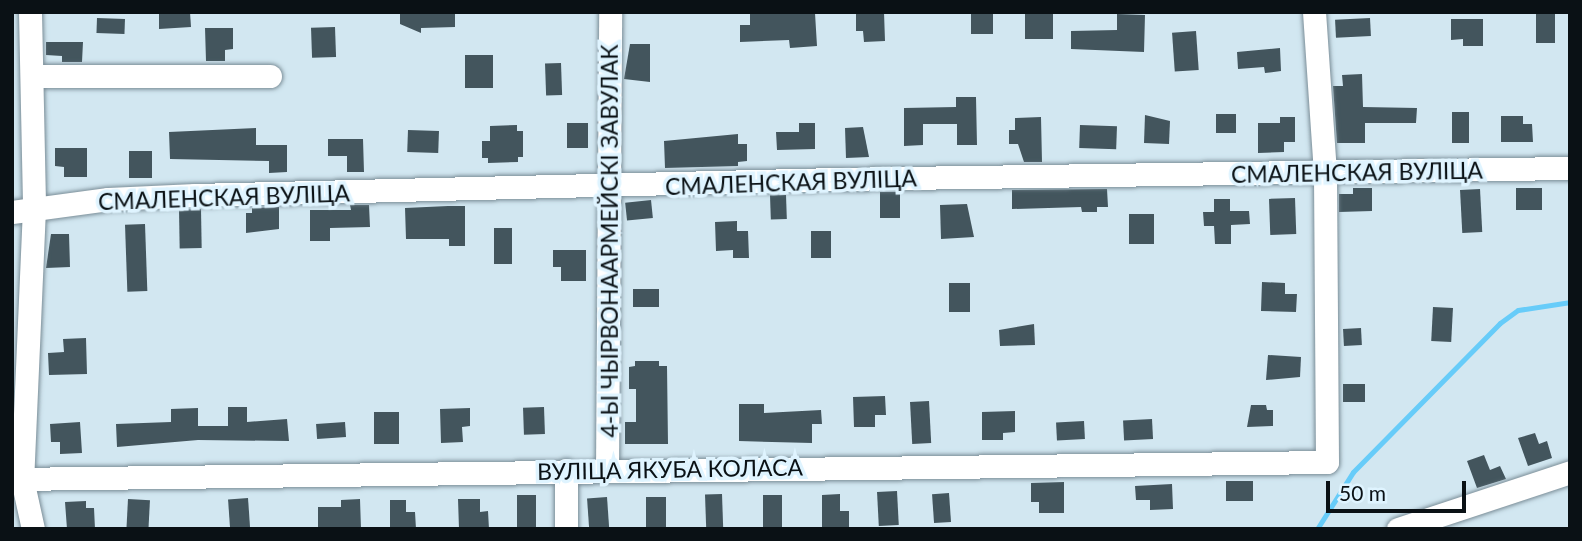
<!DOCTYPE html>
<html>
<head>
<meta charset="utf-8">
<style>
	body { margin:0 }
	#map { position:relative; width:1582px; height:541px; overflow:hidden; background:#d2e7f1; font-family:Lato,sans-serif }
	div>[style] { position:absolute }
	.stream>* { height:5px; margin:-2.5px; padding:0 2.5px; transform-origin:2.5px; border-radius:2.5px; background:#67ccf9 }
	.building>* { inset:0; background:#43555d; transform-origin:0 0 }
	.roads { filter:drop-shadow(0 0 2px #7a8d97) drop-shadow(0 0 2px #7a8d97) }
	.minor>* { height:23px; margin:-11.5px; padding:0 11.5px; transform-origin:11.5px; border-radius:11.5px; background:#fff }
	span { translate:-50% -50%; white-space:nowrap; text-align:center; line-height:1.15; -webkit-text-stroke:7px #dff4ff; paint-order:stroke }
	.street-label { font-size:23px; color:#0a1115 }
	.frame { position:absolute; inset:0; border:14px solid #0a1115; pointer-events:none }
	.scale { position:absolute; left:1326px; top:481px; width:140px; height:32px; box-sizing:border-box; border:4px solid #0a1115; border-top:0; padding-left:9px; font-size:21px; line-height:24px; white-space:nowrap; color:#0a1115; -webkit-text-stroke:5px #dff4ff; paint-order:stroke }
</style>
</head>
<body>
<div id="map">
	<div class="stream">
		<i style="left:1317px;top:529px;width:67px;rotate:-57.7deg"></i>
		<i style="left:1353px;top:472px;width:209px;rotate:-45.4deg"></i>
		<i style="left:1500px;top:323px;width:22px;rotate:-36deg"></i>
		<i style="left:1518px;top:310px;width:53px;rotate:-8.7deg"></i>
	</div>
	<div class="building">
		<i style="clip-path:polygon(159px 12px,190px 12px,191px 27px,159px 29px)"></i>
		<i style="clip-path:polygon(400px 12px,455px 12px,455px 27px,421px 28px,421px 33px,400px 24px)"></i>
		<i style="clip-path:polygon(750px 12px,815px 13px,817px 46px,790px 48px,789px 40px,740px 42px,740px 25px,750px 25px)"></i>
		<i style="clip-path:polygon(856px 12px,884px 12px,885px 41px,864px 42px,863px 31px,856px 31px)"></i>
		<i style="left:971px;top:12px;width:22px;height:22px"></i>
		<i style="left:1025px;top:12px;width:28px;height:27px"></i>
		<i style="left:1536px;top:12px;width:19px;height:31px"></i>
		<i style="clip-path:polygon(1117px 14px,1145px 15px,1144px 52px,1071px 49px,1071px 31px,1117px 30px)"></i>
		<i style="left:97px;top:18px;width:28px;height:15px;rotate:2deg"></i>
		<i style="left:1370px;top:18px;width:18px;height:35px;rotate:87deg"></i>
		<i style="clip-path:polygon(1451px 19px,1483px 19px,1483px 46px,1463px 46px,1463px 39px,1451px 40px)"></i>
		<i style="left:335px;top:27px;width:30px;height:24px;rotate:88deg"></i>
		<i style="clip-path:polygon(205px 28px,233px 28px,233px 49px,225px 50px,225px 61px,206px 61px)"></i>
		<i style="left:1196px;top:31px;width:39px;height:24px;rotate:86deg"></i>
		<i style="clip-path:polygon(46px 42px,83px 42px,82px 62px,62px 62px,62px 56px,46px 55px)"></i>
		<i style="clip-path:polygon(630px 44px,650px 44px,650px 82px,624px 79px)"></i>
		<i style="clip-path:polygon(1280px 48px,1281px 71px,1265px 73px,1264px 67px,1238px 69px,1237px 52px)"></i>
		<i style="left:465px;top:55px;width:28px;height:33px"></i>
		<i style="left:561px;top:63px;width:32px;height:16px;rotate:88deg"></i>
		<i style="clip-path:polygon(1362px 74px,1363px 107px,1417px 108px,1416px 123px,1365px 123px,1365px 143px,1337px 143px,1333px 86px,1343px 86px,1342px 75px)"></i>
		<i style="clip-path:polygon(956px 97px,976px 97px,977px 145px,957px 145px,957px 124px,923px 124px,923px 145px,904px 146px,904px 108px,956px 107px)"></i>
		<i style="left:1452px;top:112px;width:17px;height:31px"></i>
		<i style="left:1216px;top:114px;width:20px;height:19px"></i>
		<i style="clip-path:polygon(1145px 115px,1170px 121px,1169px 144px,1144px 143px)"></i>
		<i style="clip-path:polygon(1501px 116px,1523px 116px,1523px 124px,1532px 124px,1533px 142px,1501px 142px)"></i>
		<i style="clip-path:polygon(1041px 117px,1042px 162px,1024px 162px,1018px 144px,1009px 144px,1009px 130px,1015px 130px,1015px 118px)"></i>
		<i style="clip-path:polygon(1280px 117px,1295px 117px,1295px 142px,1284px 142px,1284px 152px,1258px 153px,1258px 123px,1280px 123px)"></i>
		<i style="left:567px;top:123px;width:21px;height:25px"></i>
		<i style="clip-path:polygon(799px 123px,815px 123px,815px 149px,777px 150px,776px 132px,799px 132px)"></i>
		<i style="clip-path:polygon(517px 125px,517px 131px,523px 131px,523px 157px,518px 157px,518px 162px,488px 163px,488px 158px,482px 158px,482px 141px,490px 141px,490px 126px)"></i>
		<i style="left:1080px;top:125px;width:37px;height:23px;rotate:2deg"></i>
		<i style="clip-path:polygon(863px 127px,869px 157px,846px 158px,845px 128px)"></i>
		<i style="clip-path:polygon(256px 128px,256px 145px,287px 145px,287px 172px,269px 173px,269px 161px,170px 159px,169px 132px)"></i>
		<i style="left:408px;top:130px;width:31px;height:22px;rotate:2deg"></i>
		<i style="clip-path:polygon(738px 134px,738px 144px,747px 144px,747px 161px,738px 162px,738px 166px,665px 168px,664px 141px)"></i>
		<i style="clip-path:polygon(328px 139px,363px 139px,364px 172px,347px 172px,347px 156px,328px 156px)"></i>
		<i style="clip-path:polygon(55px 148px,87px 148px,87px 177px,64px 177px,64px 167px,55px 166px)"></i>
		<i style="left:129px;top:151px;width:23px;height:27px"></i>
		<i style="clip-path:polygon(1353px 188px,1372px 188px,1372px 211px,1339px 212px,1339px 194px,1353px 194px)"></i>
		<i style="left:1542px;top:188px;width:22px;height:26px;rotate:90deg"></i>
		<i style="clip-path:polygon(1107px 189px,1108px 207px,1097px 207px,1097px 212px,1082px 212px,1081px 207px,1012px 209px,1012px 190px)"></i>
		<i style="left:1480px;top:189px;width:43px;height:20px;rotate:87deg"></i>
		<i style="left:880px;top:192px;width:20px;height:26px"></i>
		<i style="left:786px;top:195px;width:24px;height:16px;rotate:88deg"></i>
		<i style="left:1295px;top:198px;width:36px;height:26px;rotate:88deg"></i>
		<i style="clip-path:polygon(1214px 199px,1230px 199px,1230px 211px,1249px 211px,1250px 224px,1231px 225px,1231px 244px,1215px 244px,1214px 226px,1204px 226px,1203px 212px,1214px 212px)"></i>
		<i style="left:651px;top:200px;width:18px;height:26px;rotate:84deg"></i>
		<i style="clip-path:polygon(967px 204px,974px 237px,941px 239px,940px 205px)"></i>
		<i style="clip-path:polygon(350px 205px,369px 205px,370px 227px,330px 228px,330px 241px,310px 241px,310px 210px,351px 210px)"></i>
		<i style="clip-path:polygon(448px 206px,465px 206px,465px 246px,449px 246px,449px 239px,406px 239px,405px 208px)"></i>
		<i style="clip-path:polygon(279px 207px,279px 229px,246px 233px,246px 213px,252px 213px,252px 208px)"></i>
		<i style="left:201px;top:209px;width:39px;height:22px;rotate:89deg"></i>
		<i style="left:1129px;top:214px;width:25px;height:30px"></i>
		<i style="clip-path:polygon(737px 221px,737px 231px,748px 231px,749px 258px,733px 258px,733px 250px,716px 251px,715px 222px)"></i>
		<i style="left:145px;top:224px;width:67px;height:20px;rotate:88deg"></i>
		<i style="left:494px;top:228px;width:18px;height:36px"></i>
		<i style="left:831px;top:231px;width:27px;height:20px;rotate:90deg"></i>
		<i style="clip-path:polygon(51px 234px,69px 234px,70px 267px,46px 268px)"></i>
		<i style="clip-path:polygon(553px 250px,586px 250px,586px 281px,561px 281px,561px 267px,553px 267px)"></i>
		<i style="clip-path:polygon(1262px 282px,1285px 283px,1285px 294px,1297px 294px,1296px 312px,1261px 311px)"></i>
		<i style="left:949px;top:283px;width:21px;height:29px"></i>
		<i style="left:633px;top:289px;width:26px;height:18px"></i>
		<i style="left:1433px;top:307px;width:20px;height:34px;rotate:3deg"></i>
		<i style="clip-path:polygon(1034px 324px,1035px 345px,1000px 346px,999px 330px)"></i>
		<i style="left:1361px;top:328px;width:17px;height:18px;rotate:87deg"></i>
		<i style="clip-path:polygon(86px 338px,87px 374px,49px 375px,48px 353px,64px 352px,63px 339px)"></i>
		<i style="clip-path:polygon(1268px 355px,1301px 357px,1300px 377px,1266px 380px)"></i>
		<i style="clip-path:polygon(635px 361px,659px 361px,659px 366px,667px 366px,668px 444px,625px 444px,625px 422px,636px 422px,636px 389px,629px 389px,629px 367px,635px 366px)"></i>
		<i style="left:1343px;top:384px;width:22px;height:18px"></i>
		<i style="clip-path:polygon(885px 396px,886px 415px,875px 415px,875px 427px,854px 427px,853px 397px)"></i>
		<i style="left:929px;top:401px;width:42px;height:19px;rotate:87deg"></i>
		<i style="clip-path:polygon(739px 404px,764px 404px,764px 413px,821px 410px,822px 424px,812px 424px,812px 443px,739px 441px)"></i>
		<i style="clip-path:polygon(1251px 405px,1266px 405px,1267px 410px,1273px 410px,1273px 426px,1247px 427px)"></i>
		<i style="clip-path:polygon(228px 407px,247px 407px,247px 422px,287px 419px,289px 441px,198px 440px,117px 447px,116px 424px,171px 422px,171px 409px,198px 408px,198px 426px,228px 426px)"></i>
		<i style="left:544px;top:407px;width:27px;height:21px;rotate:88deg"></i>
		<i style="clip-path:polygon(470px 408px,470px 426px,462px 427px,463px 442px,441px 443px,440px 409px)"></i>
		<i style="clip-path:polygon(1015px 411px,1015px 432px,1003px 433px,1003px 440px,982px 440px,982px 412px)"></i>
		<i style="left:374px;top:412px;width:25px;height:32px"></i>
		<i style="left:1152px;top:419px;width:20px;height:29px;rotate:87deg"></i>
		<i style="left:1084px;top:421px;width:18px;height:28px;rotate:87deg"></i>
		<i style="clip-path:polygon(80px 422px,82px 453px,60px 454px,60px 442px,51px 442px,50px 424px)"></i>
		<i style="left:345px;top:422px;width:15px;height:29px;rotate:86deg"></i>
		<i style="clip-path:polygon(1535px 433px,1539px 444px,1547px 441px,1552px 458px,1528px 466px,1518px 438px)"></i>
		<i style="clip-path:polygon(1484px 455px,1490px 470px,1500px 466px,1506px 479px,1477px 488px,1467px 461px)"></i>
		<i style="left:1226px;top:481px;width:27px;height:20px"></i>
		<i style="clip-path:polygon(1064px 482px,1064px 513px,1039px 513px,1039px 502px,1031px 502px,1031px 483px)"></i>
		<i style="clip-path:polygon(1172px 484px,1173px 509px,1150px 510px,1150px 500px,1136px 500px,1135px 486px)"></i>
		<i style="left:897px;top:491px;width:34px;height:20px;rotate:87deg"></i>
		<i style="left:949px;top:493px;width:29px;height:17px;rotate:86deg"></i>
		<i style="left:722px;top:494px;width:35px;height:17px;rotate:88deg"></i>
		<i style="clip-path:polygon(840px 494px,840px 511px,849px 511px,849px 528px,822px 529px,822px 495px)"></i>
		<i style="left:517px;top:495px;width:19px;height:33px"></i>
		<i style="left:763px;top:495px;width:19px;height:34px"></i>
		<i style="left:607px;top:497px;width:32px;height:20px;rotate:86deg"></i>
		<i style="left:646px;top:497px;width:20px;height:32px"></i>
		<i style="left:248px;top:498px;width:31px;height:20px;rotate:86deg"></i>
		<i style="left:128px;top:499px;width:22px;height:29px;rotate:3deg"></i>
		<i style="clip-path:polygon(360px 499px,361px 529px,318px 529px,318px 507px,341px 507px,341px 500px)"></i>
		<i style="clip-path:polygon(458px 499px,480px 499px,480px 512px,488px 511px,489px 529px,459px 529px)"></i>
		<i style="clip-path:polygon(390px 500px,406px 500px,406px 512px,415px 512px,416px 529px,390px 529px)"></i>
		<i style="clip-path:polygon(86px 501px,86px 508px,94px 508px,95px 529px,67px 529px,65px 502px)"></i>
	</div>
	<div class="roads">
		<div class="minor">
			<i style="left:30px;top:12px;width:196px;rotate:88.8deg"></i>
			<i style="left:34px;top:208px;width:271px;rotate:92.5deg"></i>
			<i style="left:22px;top:479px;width:51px;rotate:77.6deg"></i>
			<i style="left:32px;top:76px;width:238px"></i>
			<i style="left:12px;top:212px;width:97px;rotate:-7.7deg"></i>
			<i style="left:108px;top:199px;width:87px;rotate:-2.6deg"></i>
			<i style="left:195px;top:195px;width:641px;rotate:-1.43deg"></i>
			<i style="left:836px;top:179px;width:734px;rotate:-0.86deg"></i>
			<i style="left:607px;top:470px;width:458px;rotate:-89.6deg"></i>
			<i style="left:12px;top:479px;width:1315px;rotate:-0.74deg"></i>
			<i style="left:1327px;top:462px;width:289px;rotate:-90.4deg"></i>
			<i style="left:1325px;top:173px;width:161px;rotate:-93.9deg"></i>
			<i style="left:566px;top:529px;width:59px;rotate:-90deg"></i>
			<i style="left:1398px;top:529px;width:181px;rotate:-18.3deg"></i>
		</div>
	</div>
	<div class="street-label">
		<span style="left:1357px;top:172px;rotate:-1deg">СМАЛЕНСКАЯ ВУЛІЦА</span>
		<span style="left:791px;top:182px;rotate:-2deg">СМАЛЕНСКАЯ ВУЛІЦА</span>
		<span style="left:224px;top:197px;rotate:-2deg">СМАЛЕНСКАЯ ВУЛІЦА</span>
		<span style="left:609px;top:241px;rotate:-90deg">4-Ы ЧЫРВОНААРМЕЙСКІ ЗАВУЛАК</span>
		<span style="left:670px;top:469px;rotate:-1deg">ВУЛІЦА ЯКУБА КОЛАСА</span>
	</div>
	<div class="frame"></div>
	<div class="scale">50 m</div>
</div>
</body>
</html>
